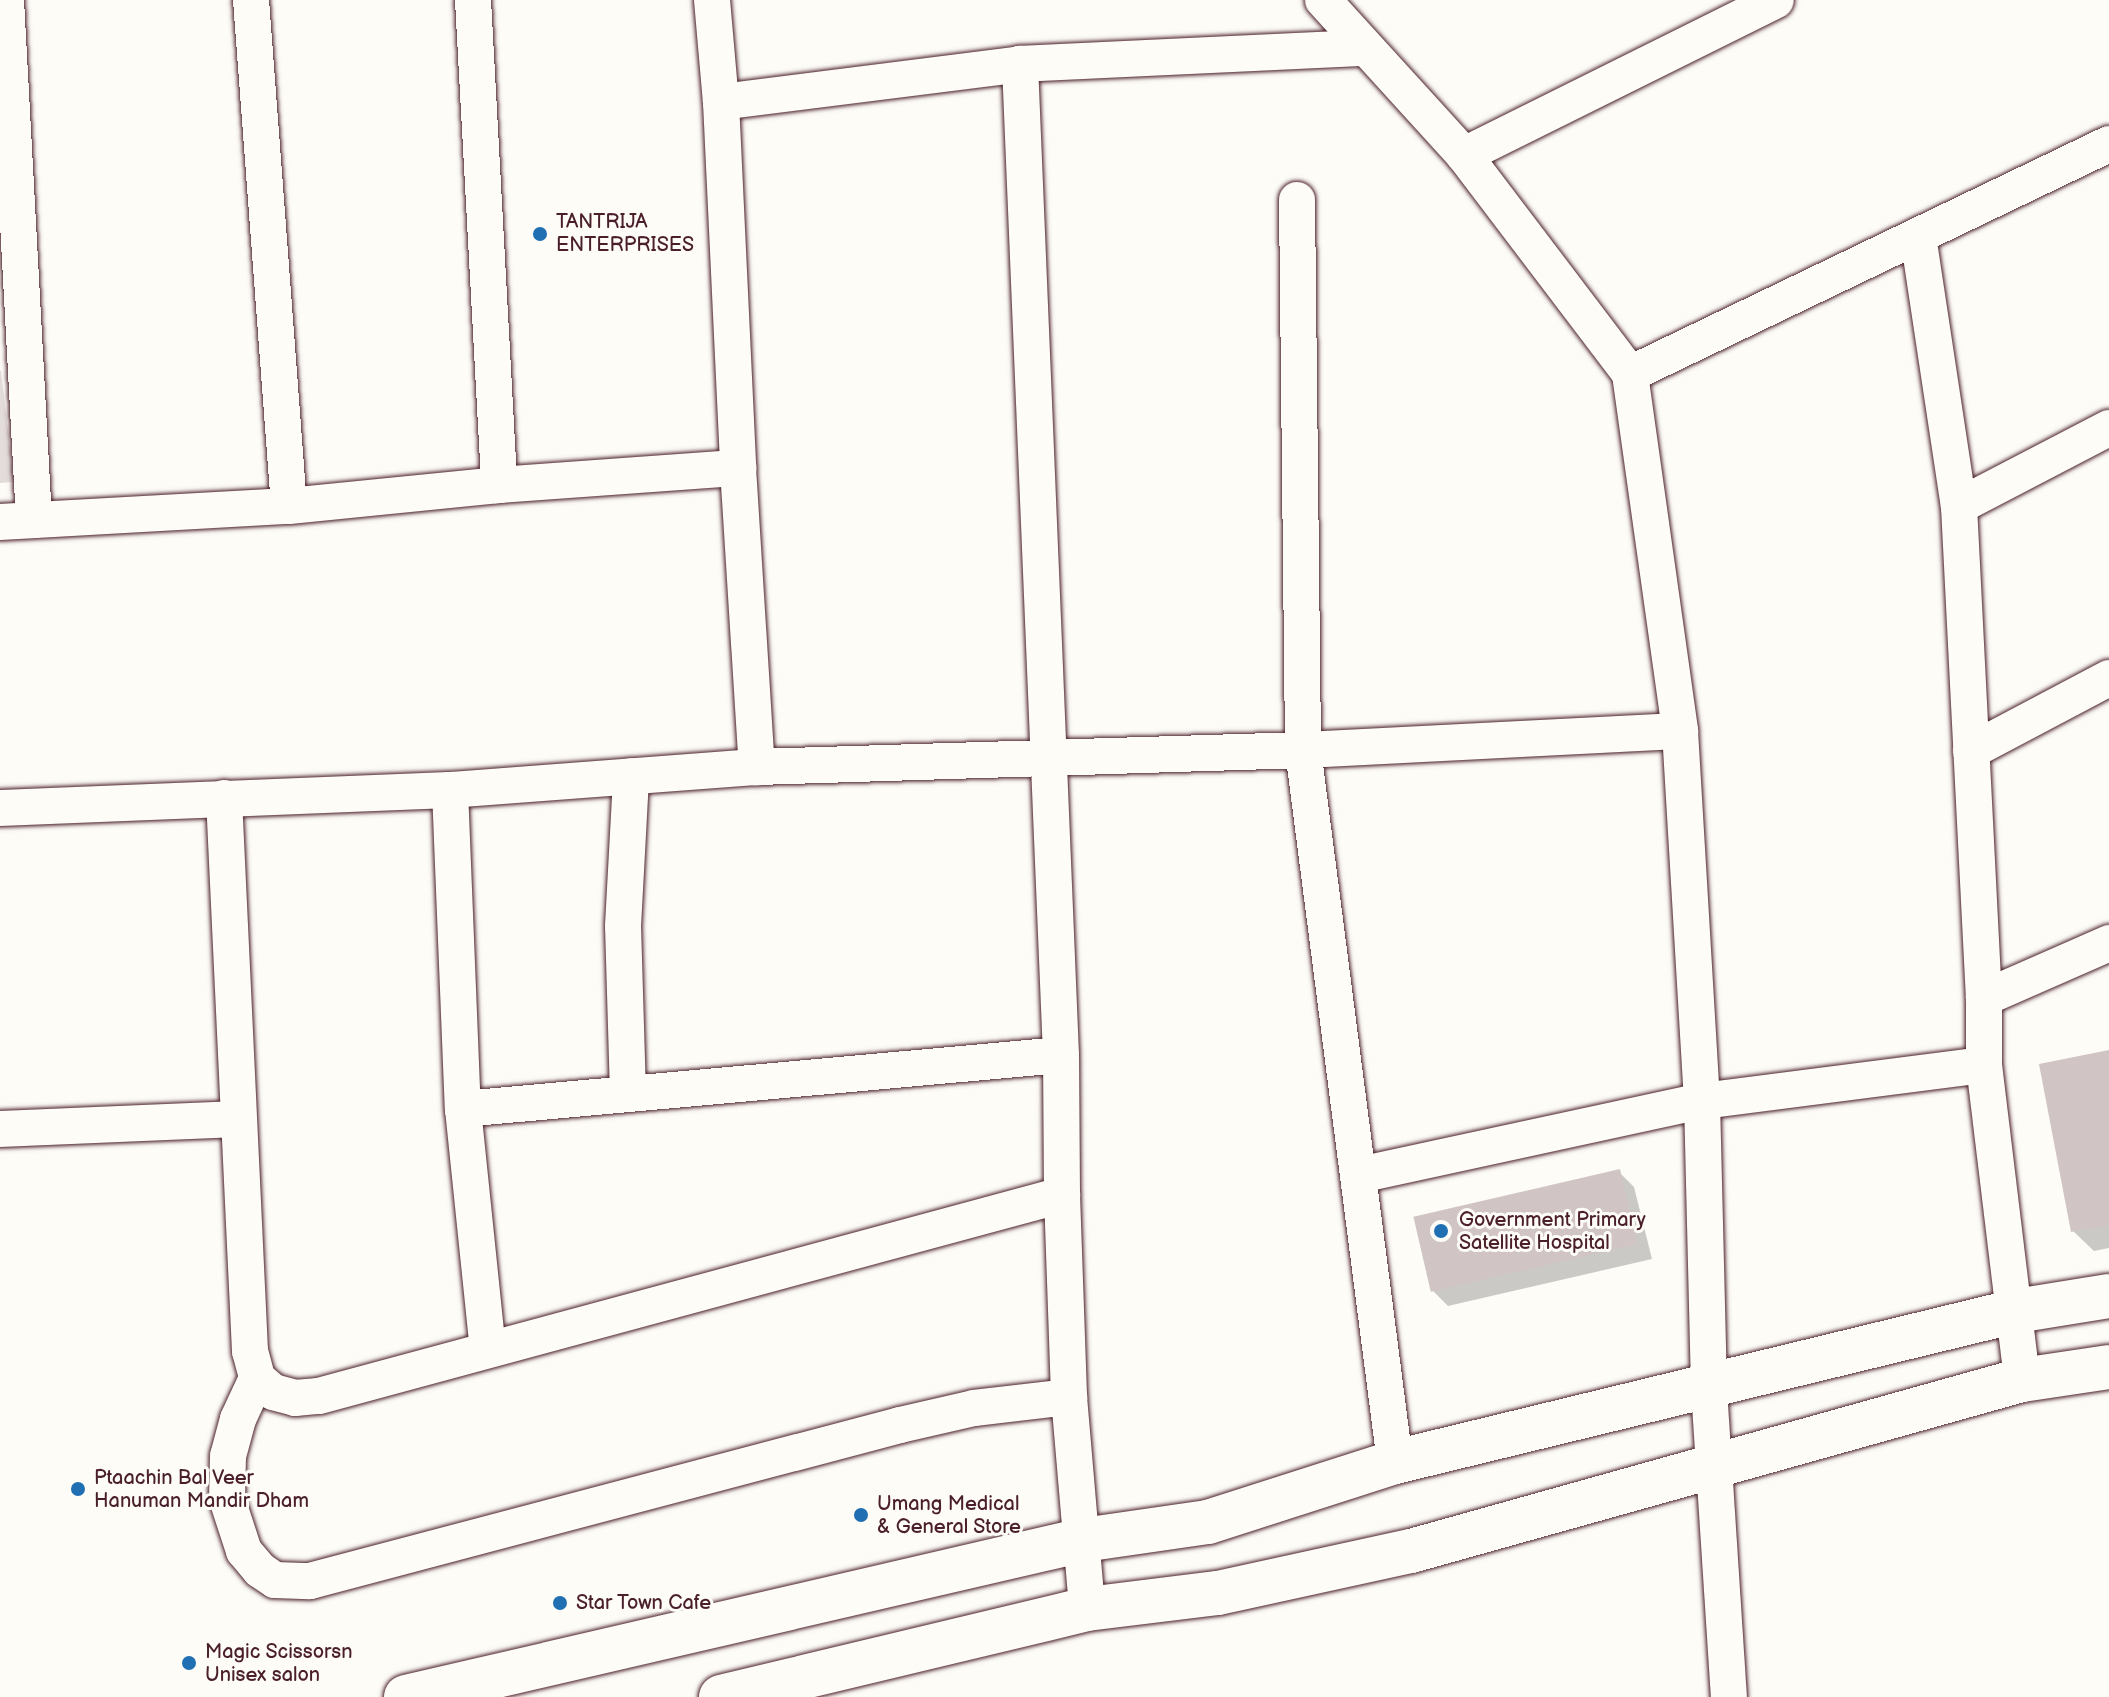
<!DOCTYPE html>
<html>
<head>
<meta charset="utf-8">
<style>
	body { margin:0 }
	#map { position:relative; width:2109px; height:1697px; overflow:hidden; background:#fdfcf7; font-family:"Balsamiq Sans",sans-serif }
	div>[style] { position:absolute }
	.green>* { inset:0; background:#e3dcda }
	.shadow>* { inset:0; background:#0003 }
	.building>* { inset:0; background:#d0c5c4; transform-origin:0 0 }
	.roads { filter:drop-shadow(0 0 2px #4a1f2b) drop-shadow(0 0 2px #4a1f2b) }
	.minor>* { height:36px; margin:-18px; padding:0 18px; transform-origin:18px; border-radius:18px; background:#fdfcf7 }
	.tertiary>* { height:44px; margin:-22px; padding:0 22px; transform-origin:22px; border-radius:22px; background:#fdfcf7 }
	.dots>* { width:22px; height:22px; translate:-50% -50%; box-sizing:border-box; border:4px solid #fdfcf7; border-radius:50% }
	span { translate:-50% -50%; white-space:nowrap; text-align:center; line-height:1.15; -webkit-text-stroke:6px #fdfcf7; paint-order:stroke }
	.poi-label { font-size:20px; color:#4a1f2b }
	.left { translate:0 -50%; text-align:left }
</style>
</head>
<body>
<div id="map">
	<div class="green">
		<i style="clip-path:polygon(0 371px,1px 371px,14px 482px,0 483px)"></i>
	</div>
	<div class="shadow">
		<i style="clip-path:polygon(2109px 1052px,2109px 1248px,2094px 1251px,2073px 1231px)"></i>
		<i style="clip-path:polygon(1619px 1172px,1634px 1187px,1652px 1259px,1448px 1306px,1433px 1291px)"></i>
	</div>
	<div class="building">
		<i style="clip-path:polygon(2109px 1050px,2109px 1225px,2071px 1232px,2039px 1064px)"></i>
		<i style="left:1620px;top:1169px;width:77px;height:212px;rotate:77deg"></i>
	</div>
	<div class="roads">
		<div class="minor">
			<i style="left:6px;top:0;width:521px;rotate:86.92deg"></i>
			<i style="left:251px;top:0;width:507px;rotate:85.71deg"></i>
			<i style="left:473px;top:0;width:486px;rotate:86.9deg"></i>
			<i style="left:712px;top:0;width:102px;rotate:85deg"></i>
			<i style="left:721px;top:102px;width:366px;rotate:87.3deg"></i>
			<i style="left:738px;top:468px;width:300px;rotate:86.4deg"></i>
			<i style="left:1323px;top:0;width:210px;rotate:47.7deg"></i>
			<i style="left:1464px;top:155px;width:275px;rotate:52.8deg"></i>
			<i style="left:1630px;top:374px;width:360px;rotate:82deg"></i>
			<i style="left:1680px;top:731px;width:371px;rotate:86.6deg"></i>
			<i style="left:1702px;top:1101px;width:288px;rotate:88.6deg"></i>
			<i style="left:1709px;top:1389px;width:309px;rotate:86.3deg"></i>
			<i style="left:721px;top:102px;width:301px;rotate:-7.2deg"></i>
			<i style="left:1020px;top:64px;width:344px;rotate:-2.7deg"></i>
			<i style="left:1464px;top:155px;width:348px;rotate:-26.4deg"></i>
			<i style="left:1297px;top:200px;width:550px;rotate:89.37deg"></i>
			<i style="left:1303px;top:750px;width:718px;rotate:82.64deg"></i>
			<i style="left:1918px;top:236px;width:273px;rotate:81.4deg"></i>
			<i style="left:1959px;top:506px;width:493px;rotate:87.1deg"></i>
			<i style="left:1984px;top:998px;width:67px;rotate:90deg"></i>
			<i style="left:1984px;top:1065px;width:317px;rotate:83.1deg"></i>
			<i style="left:1630px;top:374px;width:531px;rotate:-25.65deg"></i>
			<i style="left:1959px;top:506px;width:169px;rotate:-27.5deg"></i>
			<i style="left:0;top:522px;width:289px;rotate:-3.2deg"></i>
			<i style="left:289px;top:506px;width:211px;rotate:-5.7deg"></i>
			<i style="left:499px;top:485px;width:240px;rotate:-4.1deg"></i>
			<i style="left:1971px;top:751px;width:156px;rotate:-27.9deg"></i>
			<i style="left:450px;top:790px;width:319px;rotate:87.7deg"></i>
			<i style="left:463px;top:1109px;width:241px;rotate:84.1deg"></i>
			<i style="left:224px;top:798px;width:554px;rotate:87.31deg"></i>
			<i style="left:250px;top:1351px;width:28px;rotate:75deg"></i>
			<i style="left:257px;top:1378px;width:21px;rotate:41deg"></i>
			<i style="left:273px;top:1392px;width:23px;rotate:15deg"></i>
			<i style="left:295px;top:1398px;width:24px;rotate:-5deg"></i>
			<i style="left:319px;top:1396px;width:770px;rotate:-15.14deg"></i>
			<i style="left:1062px;top:1195px;width:140px;rotate:-90.4deg"></i>
			<i style="left:1061px;top:1055px;width:992px;rotate:-92.37deg"></i>
			<i style="left:0;top:808px;width:450px;rotate:-2.3deg"></i>
			<i style="left:450px;top:790px;width:308px;rotate:-4.3deg"></i>
			<i style="left:757px;top:767px;width:546px;rotate:-1.78deg"></i>
			<i style="left:1303px;top:750px;width:377px;rotate:-2.9deg"></i>
			<i style="left:1984px;top:998px;width:137px;rotate:-23.7deg"></i>
			<i style="left:628px;top:1094px;width:168px;rotate:-91.7deg"></i>
			<i style="left:623px;top:926px;width:150px;rotate:-86.9deg"></i>
			<i style="left:463px;top:1109px;width:600px;rotate:-5.16deg"></i>
			<i style="left:0;top:1129px;width:238px;rotate:-2.4deg"></i>
			<i style="left:1359px;top:1175px;width:351px;rotate:-12.2deg"></i>
			<i style="left:1702px;top:1101px;width:284px;rotate:-7.3deg"></i>
			<i style="left:1062px;top:1195px;width:202px;rotate:88deg"></i>
			<i style="left:1069px;top:1397px;width:213px;rotate:85.1deg"></i>
			<i style="left:257px;top:1378px;width:45px;rotate:114.9deg"></i>
			<i style="left:238px;top:1419px;width:38px;rotate:105deg"></i>
			<i style="left:228px;top:1456px;width:43px;rotate:91.3deg"></i>
			<i style="left:227px;top:1499px;width:55px;rotate:71.9deg"></i>
			<i style="left:244px;top:1551px;width:25px;rotate:50deg"></i>
			<i style="left:260px;top:1570px;width:18px;rotate:34deg"></i>
			<i style="left:275px;top:1580px;width:35px;rotate:2deg"></i>
			<i style="left:310px;top:1581px;width:610px;rotate:-14.81deg"></i>
			<i style="left:900px;top:1425px;width:76px;rotate:-12.9deg"></i>
			<i style="left:974px;top:1408px;width:96px;rotate:-6.6deg"></i>
		</div>
		<div class="tertiary">
			<i style="left:406px;top:1697px;width:695px;rotate:-13.06deg"></i>
			<i style="left:1083px;top:1540px;width:126px;rotate:-8.2deg"></i>
			<i style="left:1208px;top:1522px;width:196px;rotate:-17.8deg"></i>
			<i style="left:1395px;top:1462px;width:639px;rotate:-13.67deg"></i>
			<i style="left:2016px;top:1311px;width:94px;rotate:-9.2deg"></i>
			<i style="left:721px;top:1697px;width:376px;rotate:-13.5deg"></i>
			<i style="left:1087px;top:1609px;width:132px;rotate:-7deg"></i>
			<i style="left:1218px;top:1593px;width:198px;rotate:-12.3deg"></i>
			<i style="left:1411px;top:1551px;width:634px;rotate:-15.64deg"></i>
			<i style="left:2022px;top:1380px;width:88px;rotate:-8.5deg"></i>
		</div>
	</div>
	<div class="dots">
		<i style="left:540px;top:234px;background:#1f6fb2"></i>
		<i style="left:1441px;top:1231px;background:#1f6fb2"></i>
		<i style="left:78px;top:1489px;background:#1f6fb2"></i>
		<i style="left:861px;top:1515px;background:#1f6fb2"></i>
		<i style="left:560px;top:1603px;background:#1f6fb2"></i>
		<i style="left:189px;top:1663px;background:#1f6fb2"></i>
	</div>
	<div class="poi-label">
		<span class="left" style="left:556px;top:234px">TANTRIJA<br>ENTERPRISES</span>
		<span class="left" style="left:1459px;top:1232px">Government Primary<br>Satellite Hospital</span>
		<span class="left" style="left:94px;top:1490px">Ptaachin Bal Veer<br>Hanuman Mandir Dham</span>
		<span class="left" style="left:877px;top:1516px">Umang Medical<br>&amp; General Store</span>
		<span class="left" style="left:576px;top:1603px">Star Town Cafe</span>
		<span class="left" style="left:205px;top:1664px">Magic Scissorsn<br>Unisex salon</span>
	</div>
</div>
</body>
</html>
